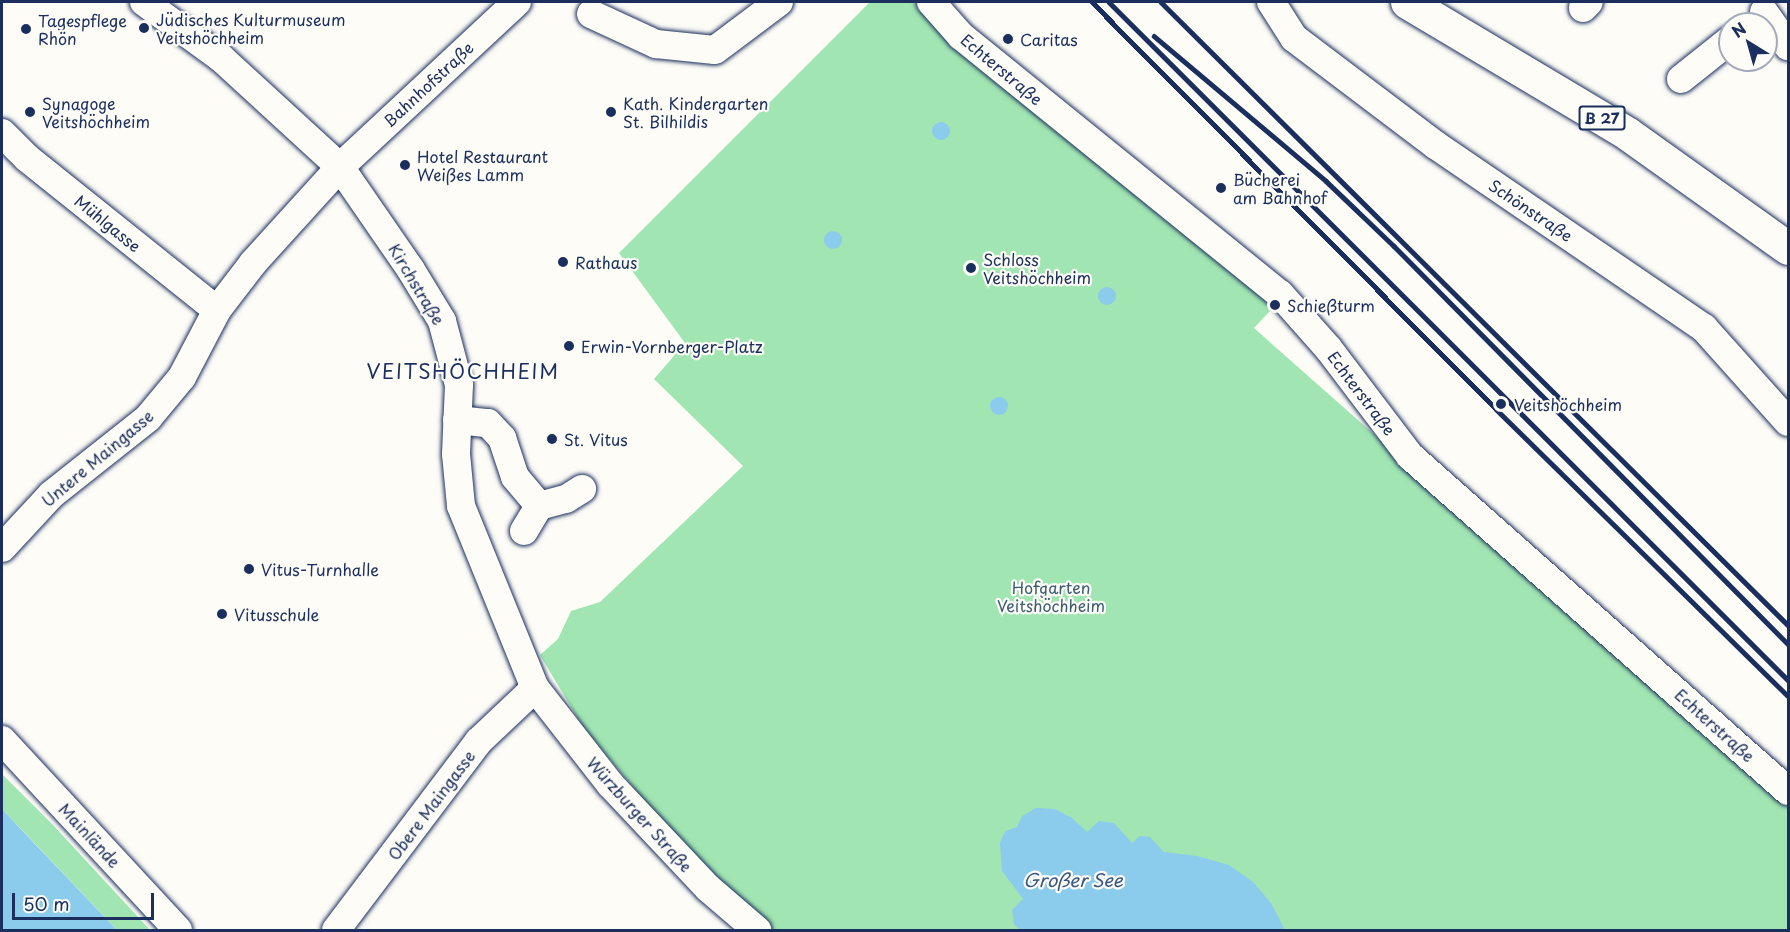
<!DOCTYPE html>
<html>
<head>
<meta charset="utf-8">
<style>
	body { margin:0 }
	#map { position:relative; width:1790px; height:932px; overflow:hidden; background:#fdfcf7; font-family:"Playpen Sans",sans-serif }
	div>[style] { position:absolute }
	.green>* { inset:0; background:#a1e6b2 }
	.water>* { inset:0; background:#8bcbec }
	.round { border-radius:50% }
	.roads { filter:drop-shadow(0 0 2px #1b2f5e) drop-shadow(0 0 2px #1b2f5e) }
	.minor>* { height:28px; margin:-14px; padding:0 14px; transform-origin:14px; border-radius:14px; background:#fdfcf7 }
	.major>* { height:33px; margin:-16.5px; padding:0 16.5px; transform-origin:16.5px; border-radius:16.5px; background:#fdfcf7 }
	.rail>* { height:4.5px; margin:-2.25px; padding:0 2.25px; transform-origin:2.25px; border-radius:2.25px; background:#1b2f5e }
	.dots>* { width:16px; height:16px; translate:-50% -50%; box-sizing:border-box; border:3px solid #fdfcf7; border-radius:50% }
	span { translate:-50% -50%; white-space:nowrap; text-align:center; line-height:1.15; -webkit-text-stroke:4.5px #fdfcf7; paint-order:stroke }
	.shield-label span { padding:2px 4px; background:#fdfcf7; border:2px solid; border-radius:4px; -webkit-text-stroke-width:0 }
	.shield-label { font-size:15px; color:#1b2f5e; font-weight:700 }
	.poi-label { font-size:16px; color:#1b2f5e }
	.left { translate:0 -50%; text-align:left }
	.street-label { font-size:16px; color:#1b2f5e }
	.park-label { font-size:16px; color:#3c5d73 }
	.water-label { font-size:18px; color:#375682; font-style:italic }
	.quarter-label { font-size:20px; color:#1b2f5e; letter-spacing:1.5px }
	.frame { position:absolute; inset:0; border:3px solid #1b2f5e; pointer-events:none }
	.north { position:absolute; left:1718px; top:12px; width:60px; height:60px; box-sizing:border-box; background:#fdfcf7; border:2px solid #a3aaba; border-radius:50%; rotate:323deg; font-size:16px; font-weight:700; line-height:24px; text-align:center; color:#1b2f5e }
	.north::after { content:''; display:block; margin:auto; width:21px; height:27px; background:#1b2f5e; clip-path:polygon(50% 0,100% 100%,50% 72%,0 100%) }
	.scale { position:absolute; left:12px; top:893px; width:142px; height:27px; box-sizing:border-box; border:3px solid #1b2f5e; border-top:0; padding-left:8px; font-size:18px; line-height:21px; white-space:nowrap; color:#1b2f5e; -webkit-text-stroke:4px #fdfcf7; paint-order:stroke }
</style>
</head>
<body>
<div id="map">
	<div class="green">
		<i style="clip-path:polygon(870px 2px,918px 2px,1268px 302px,1270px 311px,1254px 328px,1788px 801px,1788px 930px,771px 930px,710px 879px,583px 727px,540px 655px,558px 639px,571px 611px,600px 602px,743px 466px,654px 379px,685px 343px,619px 253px)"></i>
		<i style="clip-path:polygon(2px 774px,53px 825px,150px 930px,117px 930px,2px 809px)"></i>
	</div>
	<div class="water">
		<i class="round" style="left:932px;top:122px;width:18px;height:18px"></i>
		<i class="round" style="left:824px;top:231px;width:18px;height:18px"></i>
		<i class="round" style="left:1098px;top:287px;width:18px;height:18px"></i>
		<i class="round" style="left:990px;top:397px;width:18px;height:18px"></i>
		<i style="clip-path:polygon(1036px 808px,1055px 809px,1072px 818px,1087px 832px,1099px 821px,1114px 823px,1132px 843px,1140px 836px,1150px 837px,1164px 852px,1197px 856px,1229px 865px,1253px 882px,1271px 903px,1285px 930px,1020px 930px,1014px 924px,1012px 910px,1023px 899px,1002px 871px,1000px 843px,1005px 831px,1017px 827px,1022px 816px)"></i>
		<i style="clip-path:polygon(2px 809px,34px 843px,117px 930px,2px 930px)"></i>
	</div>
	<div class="roads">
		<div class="minor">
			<i style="left:144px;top:2px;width:95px;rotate:36deg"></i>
			<i style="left:221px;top:58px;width:161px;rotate:42.5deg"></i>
			<i style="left:340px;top:167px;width:125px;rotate:55.4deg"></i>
			<i style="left:411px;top:270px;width:60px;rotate:58.7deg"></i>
			<i style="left:442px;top:321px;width:66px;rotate:75.1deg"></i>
			<i style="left:459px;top:385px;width:69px;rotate:92.5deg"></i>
			<i style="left:456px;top:454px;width:52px;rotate:84.5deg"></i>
			<i style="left:461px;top:506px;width:196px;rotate:67.9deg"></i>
			<i style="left:535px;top:688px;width:122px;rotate:52deg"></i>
			<i style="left:610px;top:784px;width:143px;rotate:46.7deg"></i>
			<i style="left:708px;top:888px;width:65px;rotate:40.6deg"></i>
			<i style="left:931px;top:2px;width:45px;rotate:48.6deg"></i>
			<i style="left:961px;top:36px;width:410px;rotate:39deg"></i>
			<i style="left:1280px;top:294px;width:72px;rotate:48.4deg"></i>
			<i style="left:1328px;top:348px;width:136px;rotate:52.8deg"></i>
			<i style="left:1410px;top:456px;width:505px;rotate:41.55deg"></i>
			<i style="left:1271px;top:2px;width:43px;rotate:57.4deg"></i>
			<i style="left:1294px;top:38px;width:179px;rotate:37.1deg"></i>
			<i style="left:1437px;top:146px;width:323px;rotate:34.3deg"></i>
			<i style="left:1704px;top:328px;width:126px;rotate:48.2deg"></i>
			<i style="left:1583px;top:8px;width:8px;rotate:-45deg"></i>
			<i style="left:1764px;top:12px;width:42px;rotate:54.8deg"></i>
			<i style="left:591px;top:14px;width:72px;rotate:24.8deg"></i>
			<i style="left:656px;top:44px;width:59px;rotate:5.8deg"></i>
			<i style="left:715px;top:50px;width:80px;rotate:-36.9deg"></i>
			<i style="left:1681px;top:79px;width:63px;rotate:-38.5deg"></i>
			<i style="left:2px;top:133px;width:35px;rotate:45deg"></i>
			<i style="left:27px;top:158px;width:243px;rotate:38.7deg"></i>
			<i style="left:457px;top:420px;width:31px;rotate:6deg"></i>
			<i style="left:488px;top:423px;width:21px;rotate:47deg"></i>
			<i style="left:502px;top:438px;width:41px;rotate:71.6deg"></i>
			<i style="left:515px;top:477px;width:38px;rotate:50deg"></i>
			<i style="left:539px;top:506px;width:28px;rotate:-15deg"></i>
			<i style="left:566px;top:499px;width:19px;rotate:-32deg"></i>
			<i style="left:524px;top:531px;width:29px;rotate:-59deg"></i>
			<i style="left:2px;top:548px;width:72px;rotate:-47.2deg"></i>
			<i style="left:51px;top:495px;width:124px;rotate:-38.4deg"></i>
			<i style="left:148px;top:418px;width:53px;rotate:-50.3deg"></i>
			<i style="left:182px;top:377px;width:76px;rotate:-62.4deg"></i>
			<i style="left:217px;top:310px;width:59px;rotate:-52.5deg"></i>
			<i style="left:253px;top:263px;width:130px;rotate:-47.8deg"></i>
			<i style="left:340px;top:167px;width:242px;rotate:-43deg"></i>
			<i style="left:2px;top:740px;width:259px;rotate:47.2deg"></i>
			<i style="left:336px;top:930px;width:237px;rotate:-52.9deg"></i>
			<i style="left:479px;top:741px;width:77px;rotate:-43.4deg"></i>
		</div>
		<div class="major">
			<i style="left:1407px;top:2px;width:257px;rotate:30.8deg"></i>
			<i style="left:1628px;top:134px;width:196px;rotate:35.5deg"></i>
		</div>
	</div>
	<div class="rail">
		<i style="left:1092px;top:2px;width:573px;rotate:45.21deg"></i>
		<i style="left:1496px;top:409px;width:409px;rotate:44.5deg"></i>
		<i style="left:1109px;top:2px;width:960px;rotate:44.96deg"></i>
		<i style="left:1161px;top:2px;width:884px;rotate:44.82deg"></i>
		<i style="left:1154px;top:36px;width:225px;rotate:40.1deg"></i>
		<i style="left:1326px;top:181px;width:94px;rotate:43.7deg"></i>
		<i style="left:1394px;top:246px;width:560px;rotate:45.29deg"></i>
	</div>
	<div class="dots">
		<i style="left:144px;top:28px;background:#1b2f5e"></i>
		<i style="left:26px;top:29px;background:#1b2f5e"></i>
		<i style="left:1008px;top:39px;background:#1b2f5e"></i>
		<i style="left:30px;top:112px;background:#1b2f5e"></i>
		<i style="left:611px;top:112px;background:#1b2f5e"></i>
		<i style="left:405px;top:165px;background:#1b2f5e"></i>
		<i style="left:1221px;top:188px;background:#1b2f5e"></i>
		<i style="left:563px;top:262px;background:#1b2f5e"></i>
		<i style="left:971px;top:268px;background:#1b2f5e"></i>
		<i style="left:1275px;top:305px;background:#1b2f5e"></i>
		<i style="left:569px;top:346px;background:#1b2f5e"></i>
		<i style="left:1501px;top:404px;background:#1b2f5e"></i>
		<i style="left:552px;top:439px;background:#1b2f5e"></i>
		<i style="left:249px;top:569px;background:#1b2f5e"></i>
		<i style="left:222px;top:614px;background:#1b2f5e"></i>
	</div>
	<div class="shield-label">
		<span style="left:1602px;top:118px">B 27</span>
	</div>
	<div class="poi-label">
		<span class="left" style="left:156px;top:28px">Jüdisches Kulturmuseum<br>Veitshöchheim</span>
		<span class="left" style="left:38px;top:29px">Tagespflege<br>Rhön</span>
		<span class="left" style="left:1020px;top:39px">Caritas</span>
		<span class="left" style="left:42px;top:112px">Synagoge<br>Veitshöchheim</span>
		<span class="left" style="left:623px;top:112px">Kath. Kindergarten<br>St. Bilhildis</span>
		<span class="left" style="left:417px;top:165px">Hotel Restaurant<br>Weißes Lamm</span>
		<span class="left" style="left:1233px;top:188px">Bücherei<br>am Bahnhof</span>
		<span class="left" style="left:983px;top:268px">Schloss<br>Veitshöchheim</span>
		<span class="left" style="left:575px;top:262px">Rathaus</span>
		<span class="left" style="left:1287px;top:305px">Schießturm</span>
		<span class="left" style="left:581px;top:346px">Erwin-Vornberger-Platz</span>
		<span class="left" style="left:1514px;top:404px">Veitshöchheim</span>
		<span class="left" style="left:564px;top:439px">St. Vitus</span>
		<span class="left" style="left:261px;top:569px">Vitus-Turnhalle</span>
		<span class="left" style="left:234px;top:614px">Vitusschule</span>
	</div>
	<div class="street-label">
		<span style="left:1002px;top:69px;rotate:40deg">Echterstraße</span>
		<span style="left:428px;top:84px;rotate:-43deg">Bahnhofstraße</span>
		<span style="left:1531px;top:210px;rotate:34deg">Schönstraße</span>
		<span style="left:108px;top:223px;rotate:39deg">Mühlgasse</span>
		<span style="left:417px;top:284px;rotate:59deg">Kirchstraße</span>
		<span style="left:1362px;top:393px;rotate:53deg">Echterstraße</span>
		<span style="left:97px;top:458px;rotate:-40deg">Untere Maingasse</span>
		<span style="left:1715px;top:725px;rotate:42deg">Echterstraße</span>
		<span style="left:431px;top:805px;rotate:-53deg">Obere Maingasse</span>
		<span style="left:640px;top:814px;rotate:48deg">Würzburger Straße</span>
		<span style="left:90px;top:835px;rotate:47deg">Mainlände</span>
	</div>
	<div class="park-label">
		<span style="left:1051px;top:596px">Hofgarten<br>Veitshöchheim</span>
	</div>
	<div class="water-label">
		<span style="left:1073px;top:880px">Großer See</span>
	</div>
	<div class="quarter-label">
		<span style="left:463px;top:371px">VEITSHÖCHHEIM</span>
	</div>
	<div class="frame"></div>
	<div class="north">N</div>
	<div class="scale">50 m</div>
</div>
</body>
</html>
